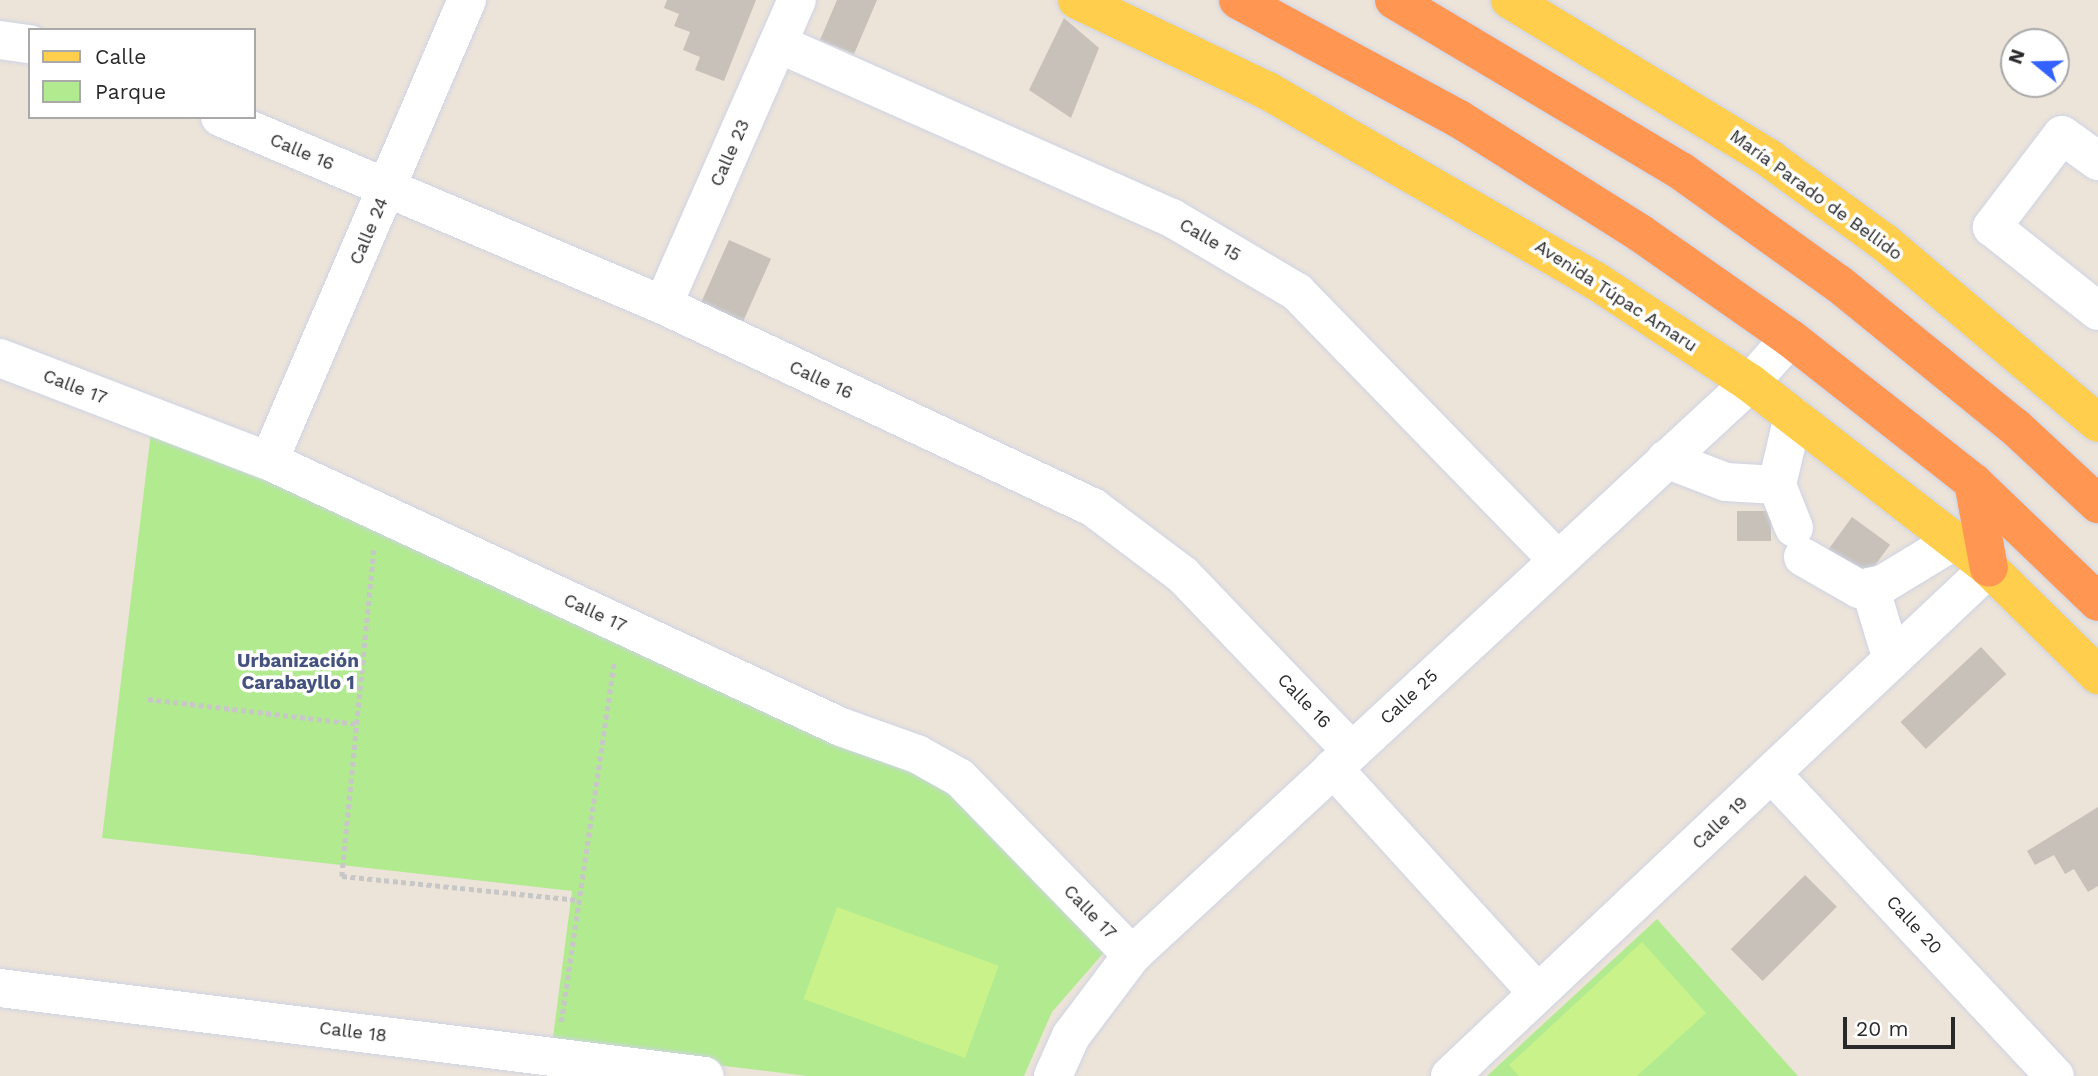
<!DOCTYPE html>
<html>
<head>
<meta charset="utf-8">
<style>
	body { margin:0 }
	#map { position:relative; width:2098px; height:1076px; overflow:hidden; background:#ede4d9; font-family:"Work Sans",sans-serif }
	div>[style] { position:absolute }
	.green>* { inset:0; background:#b2ea90 }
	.pitch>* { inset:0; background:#caf28a; transform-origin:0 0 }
	.building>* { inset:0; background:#c8c1b9; transform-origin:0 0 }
	.path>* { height:4.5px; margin-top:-2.25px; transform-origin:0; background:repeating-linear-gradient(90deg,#c7c7c7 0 5px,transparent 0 8.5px) }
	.roads { filter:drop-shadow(0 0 2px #ced3e4) drop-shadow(0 0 2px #ced3e4) }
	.minor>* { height:38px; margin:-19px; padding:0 19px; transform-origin:19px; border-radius:19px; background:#fff }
	.major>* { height:38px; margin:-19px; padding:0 19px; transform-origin:19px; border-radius:19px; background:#ffce4d }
	.highway>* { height:38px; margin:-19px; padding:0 19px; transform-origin:19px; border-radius:19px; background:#ff9652 }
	span { translate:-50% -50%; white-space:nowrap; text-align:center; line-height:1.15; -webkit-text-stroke:7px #fff; paint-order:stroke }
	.street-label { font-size:18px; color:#292929 }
	.neighbourhood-label { font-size:19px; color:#45527e; font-weight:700 }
	.legend { position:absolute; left:28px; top:28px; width:228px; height:91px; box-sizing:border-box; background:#fff; border:2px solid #a9a9a9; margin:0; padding:9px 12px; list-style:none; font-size:21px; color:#292929 }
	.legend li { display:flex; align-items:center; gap:14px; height:35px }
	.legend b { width:35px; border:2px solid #a9a9a9 }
	.north { position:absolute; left:2000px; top:28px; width:70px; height:70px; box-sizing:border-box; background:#fff; border:2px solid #a9a9a9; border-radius:50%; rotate:289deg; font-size:19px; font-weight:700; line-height:28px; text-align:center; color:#292929 }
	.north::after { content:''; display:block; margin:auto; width:24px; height:32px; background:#3462ff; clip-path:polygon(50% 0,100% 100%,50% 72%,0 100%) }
	.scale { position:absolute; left:1843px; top:1017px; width:112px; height:32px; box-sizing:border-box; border:4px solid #292929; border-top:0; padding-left:9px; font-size:21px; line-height:24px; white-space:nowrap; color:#292929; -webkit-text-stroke:5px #fff; paint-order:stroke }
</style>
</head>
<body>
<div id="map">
	<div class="green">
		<i style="clip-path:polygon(151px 432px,260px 471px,951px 787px,1107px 949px,1052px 1012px,1024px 1076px,807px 1076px,552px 1045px,572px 891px,102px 838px)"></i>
		<i style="clip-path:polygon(1657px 919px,1798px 1076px,1487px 1076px)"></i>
	</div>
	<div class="pitch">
		<i style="left:837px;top:907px;width:172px;height:98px;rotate:20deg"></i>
		<i style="clip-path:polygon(1642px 942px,1706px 1013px,1637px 1076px,1519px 1076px,1509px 1065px)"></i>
	</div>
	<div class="building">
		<i style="clip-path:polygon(667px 0,756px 0,724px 81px,695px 70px,700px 57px,683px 50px,690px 32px,674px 26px,679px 14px,664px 8px)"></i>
		<i style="clip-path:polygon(837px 0,877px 0,854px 54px,820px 40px)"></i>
		<i style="clip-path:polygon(1064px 18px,1099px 48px,1071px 118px,1029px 90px)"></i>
		<i style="left:729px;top:240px;width:46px;height:72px;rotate:24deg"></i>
		<i style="left:1771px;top:511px;width:30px;height:34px;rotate:90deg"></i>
		<i style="left:1852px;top:517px;width:47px;height:43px;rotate:36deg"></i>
		<i style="left:1981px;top:647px;width:37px;height:110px;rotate:47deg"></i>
		<i style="clip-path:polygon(2098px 807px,2098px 886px,2088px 892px,2074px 869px,2065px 874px,2054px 855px,2035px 865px,2027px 851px)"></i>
		<i style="left:1805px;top:875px;width:45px;height:105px;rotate:45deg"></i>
	</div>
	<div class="path">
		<i style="left:374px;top:550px;width:328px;rotate:95.6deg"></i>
		<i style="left:342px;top:876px;width:238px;rotate:5.8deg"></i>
		<i style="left:148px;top:699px;width:210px;rotate:6.8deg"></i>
		<i style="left:561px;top:1022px;width:363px;rotate:-81.6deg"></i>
	</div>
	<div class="roads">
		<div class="minor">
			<i style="left:0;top:40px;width:30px;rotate:8deg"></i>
			<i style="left:779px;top:44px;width:430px;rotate:23.9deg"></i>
			<i style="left:1172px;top:218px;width:145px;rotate:30.6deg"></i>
			<i style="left:1297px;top:292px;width:371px;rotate:45.8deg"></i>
			<i style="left:220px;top:117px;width:481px;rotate:23deg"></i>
			<i style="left:663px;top:305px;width:476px;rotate:25.2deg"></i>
			<i style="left:1094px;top:508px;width:111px;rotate:37deg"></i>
			<i style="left:1183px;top:575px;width:244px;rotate:46.2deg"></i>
			<i style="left:2098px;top:161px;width:44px;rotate:-144.2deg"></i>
			<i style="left:2062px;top:135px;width:116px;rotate:127.3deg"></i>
			<i style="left:1992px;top:227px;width:135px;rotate:38.4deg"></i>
			<i style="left:663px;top:305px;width:333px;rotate:-66.3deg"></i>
			<i style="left:0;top:358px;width:288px;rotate:21deg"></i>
			<i style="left:269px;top:461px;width:631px;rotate:24.94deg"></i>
			<i style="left:841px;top:727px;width:81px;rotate:19.6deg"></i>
			<i style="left:917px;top:754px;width:49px;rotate:29.2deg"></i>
			<i style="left:960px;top:778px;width:247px;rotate:45.8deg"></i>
			<i style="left:1793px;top:416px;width:71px;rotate:103.1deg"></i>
			<i style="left:1777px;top:485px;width:46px;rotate:68.4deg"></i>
			<i style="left:1666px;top:459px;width:64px;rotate:21deg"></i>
			<i style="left:1726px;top:482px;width:51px;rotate:3.4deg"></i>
			<i style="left:269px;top:461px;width:502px;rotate:-66.76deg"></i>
			<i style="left:1803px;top:557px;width:64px;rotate:29.7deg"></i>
			<i style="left:1859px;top:589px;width:25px;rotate:-12deg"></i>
			<i style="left:1883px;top:584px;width:83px;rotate:-31.2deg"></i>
			<i style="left:1870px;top:587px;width:76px;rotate:73.2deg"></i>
			<i style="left:1333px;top:768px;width:304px;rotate:47.7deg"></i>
			<i style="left:1772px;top:774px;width:414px;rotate:46.9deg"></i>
			<i style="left:0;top:988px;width:710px;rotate:7.12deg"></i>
			<i style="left:1053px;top:1076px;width:44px;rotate:-65.8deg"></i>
			<i style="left:1071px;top:1036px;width:101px;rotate:-53deg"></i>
			<i style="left:1132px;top:955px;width:842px;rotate:-42.79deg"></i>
			<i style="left:1750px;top:383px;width:60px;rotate:-48.4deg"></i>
			<i style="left:1450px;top:1076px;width:741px;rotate:-43.3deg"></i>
		</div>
		<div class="major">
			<i style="left:1077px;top:0;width:212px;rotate:25.5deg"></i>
			<i style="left:1268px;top:91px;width:379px;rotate:30.1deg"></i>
			<i style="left:1596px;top:281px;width:185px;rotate:33.5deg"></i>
			<i style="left:1750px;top:383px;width:302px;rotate:37.7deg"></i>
			<i style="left:1989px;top:568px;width:153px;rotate:44.5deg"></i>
			<i style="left:1510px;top:0;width:305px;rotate:31.4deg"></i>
			<i style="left:1770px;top:159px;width:141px;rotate:36.1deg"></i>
			<i style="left:1884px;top:242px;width:280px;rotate:40.2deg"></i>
		</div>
		<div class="highway">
			<i style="left:1238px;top:0;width:251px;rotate:28.3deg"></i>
			<i style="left:1459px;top:119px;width:214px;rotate:32.2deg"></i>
			<i style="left:1640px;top:233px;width:183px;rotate:35deg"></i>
			<i style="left:1790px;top:338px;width:233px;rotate:38.2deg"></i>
			<i style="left:1973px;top:482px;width:173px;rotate:43.8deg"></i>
			<i style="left:1394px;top:0;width:334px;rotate:30.8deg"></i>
			<i style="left:1681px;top:171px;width:194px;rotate:35.6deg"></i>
			<i style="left:1839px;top:284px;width:225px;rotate:39.1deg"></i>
			<i style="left:2014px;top:426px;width:115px;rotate:42.9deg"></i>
			<i style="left:1973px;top:482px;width:87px;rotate:79.5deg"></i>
		</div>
	</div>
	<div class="street-label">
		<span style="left:302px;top:152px;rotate:23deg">Calle 16</span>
		<span style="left:730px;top:153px;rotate:-66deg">Calle 23</span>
		<span style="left:1816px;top:195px;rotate:36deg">María Parado de Bellido</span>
		<span style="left:369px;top:231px;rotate:-67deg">Calle 24</span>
		<span style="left:1210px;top:240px;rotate:30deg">Calle 15</span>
		<span style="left:1616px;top:296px;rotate:33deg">Avenida Túpac Amaru</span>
		<span style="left:821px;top:380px;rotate:25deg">Calle 16</span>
		<span style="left:75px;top:387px;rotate:21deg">Calle 17</span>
		<span style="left:595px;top:613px;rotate:25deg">Calle 17</span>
		<span style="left:1409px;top:697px;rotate:-43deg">Calle 25</span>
		<span style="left:1304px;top:701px;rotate:46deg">Calle 16</span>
		<span style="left:1720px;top:823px;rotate:-43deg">Calle 19</span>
		<span style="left:1090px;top:912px;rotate:46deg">Calle 17</span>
		<span style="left:1914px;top:925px;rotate:47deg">Calle 20</span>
		<span style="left:353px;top:1032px;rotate:7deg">Calle 18</span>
	</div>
	<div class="neighbourhood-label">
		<span style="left:298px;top:672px">Urbanización<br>Carabayllo 1</span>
	</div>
	<ul class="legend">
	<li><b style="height:9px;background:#ffce4d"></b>Calle</li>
	<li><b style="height:19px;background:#b2ea90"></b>Parque</li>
	</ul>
	<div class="north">N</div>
	<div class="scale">20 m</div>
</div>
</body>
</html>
